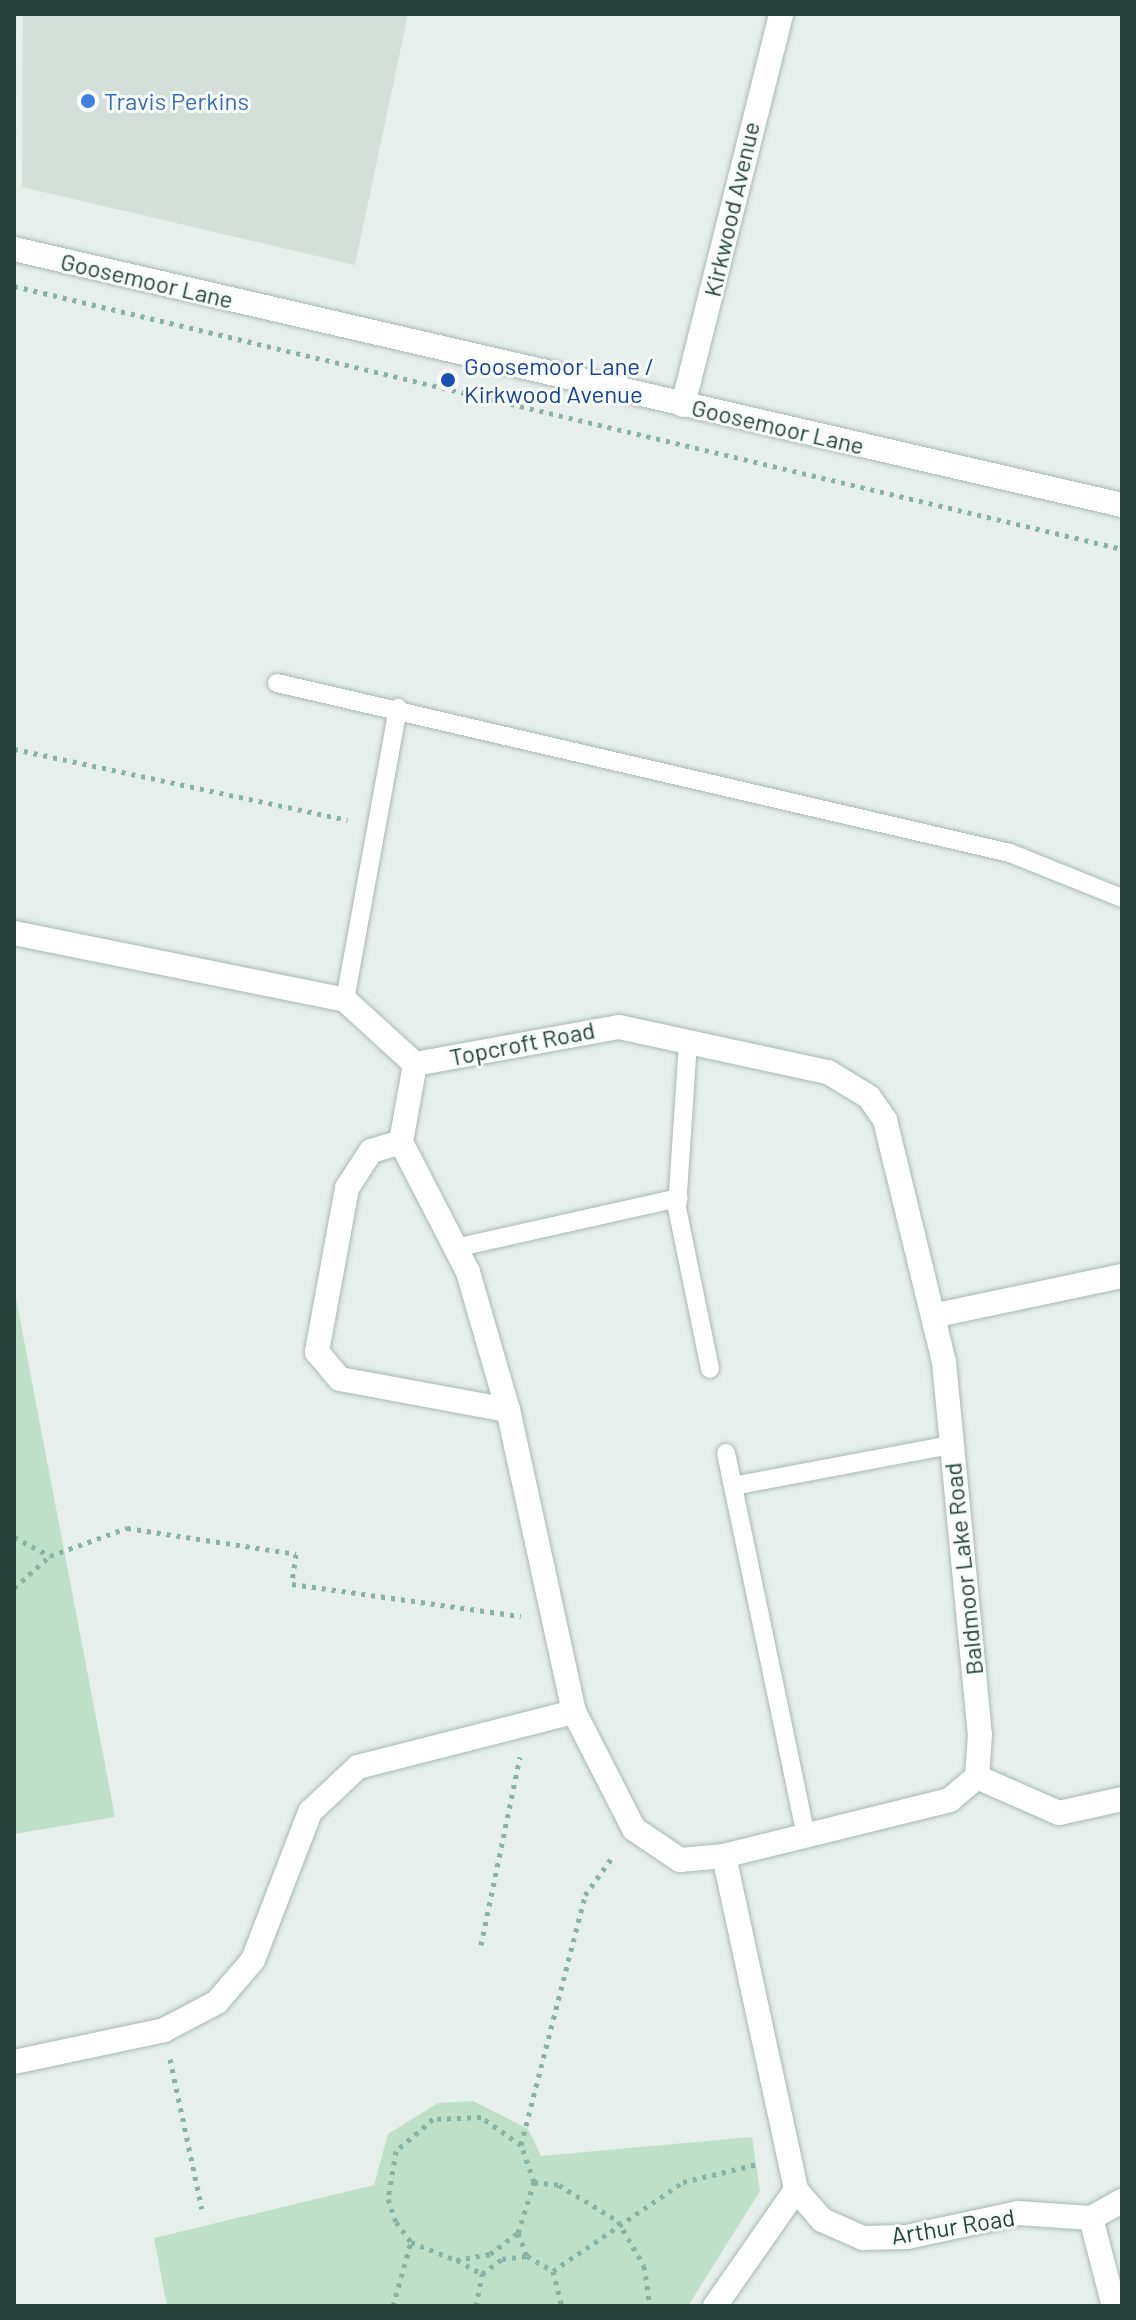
<!DOCTYPE html>
<html>
<head>
<meta charset="utf-8">
<style>
	body { margin:0 }
	#map { position:relative; width:1136px; height:2320px; overflow:hidden; background:#e6efeb; font-family:Barlow,sans-serif }
	div>[style] { position:absolute }
	.built>* { inset:0; background:#d4dfda }
	.green>* { inset:0; background:#bfe0c8 }
	.path>* { height:5px; margin-top:-2.5px; transform-origin:0; background:repeating-linear-gradient(90deg,#86b3a5 0 4px,transparent 0 10px) }
	.roads { filter:drop-shadow(0 0 2px #a8b8b2) drop-shadow(0 0 2px #a8b8b2) }
	.service>* { height:18px; margin:-9px; padding:0 9px; transform-origin:9px; border-radius:9px; background:#fff }
	.minor>* { height:24px; margin:-12px; padding:0 12px; transform-origin:12px; border-radius:12px; background:#fff }
	.dots>* { width:22px; height:22px; translate:-50% -50%; box-sizing:border-box; border:4px solid #f7fbf9; border-radius:50% }
	span { translate:-50% -50%; white-space:nowrap; text-align:center; line-height:1.15; -webkit-text-stroke:6px #f7fbf9; paint-order:stroke }
	.shop-label { font-size:24px; color:#366cbe }
	.left { translate:0 -50%; text-align:left }
	.street-label { font-size:24px; color:#24423a }
	.transit-label { font-size:24px; color:#164399 }
	.frame { position:absolute; inset:0; border:16px solid #24423a; pointer-events:none }
</style>
</head>
<body>
<div id="map">
	<div class="built">
		<i style="clip-path:polygon(23px 14px,408px 14px,355px 265px,22px 187px)"></i>
	</div>
	<div class="green">
		<i style="clip-path:polygon(14px 1288px,115px 1817px,14px 1834px)"></i>
		<i style="clip-path:polygon(473px 2101px,528px 2129px,541px 2156px,752px 2137px,760px 2191px,688px 2306px,167px 2306px,154px 2238px,374px 2185px,388px 2134px,438px 2103px)"></i>
	</div>
	<div class="path">
		<i style="left:14px;top:286px;width:1139px;rotate:13.35deg"></i>
		<i style="left:14px;top:749px;width:341px;rotate:12deg"></i>
		<i style="left:14px;top:1537px;width:41px;rotate:27.8deg"></i>
		<i style="left:14px;top:1588px;width:48px;rotate:-41.6deg"></i>
		<i style="left:50px;top:1556px;width:82px;rotate:-20deg"></i>
		<i style="left:127px;top:1528px;width:171px;rotate:8.7deg"></i>
		<i style="left:296px;top:1554px;width:30px;rotate:98deg"></i>
		<i style="left:292px;top:1584px;width:231px;rotate:8deg"></i>
		<i style="left:481px;top:1945px;width:192px;rotate:-78.3deg"></i>
		<i style="left:170px;top:2059px;width:153px;rotate:78deg"></i>
		<i style="left:521px;top:2145px;width:49px;rotate:-145deg"></i>
		<i style="left:481px;top:2117px;width:48px;rotate:177.6deg"></i>
		<i style="left:433px;top:2119px;width:49px;rotate:139.1deg"></i>
		<i style="left:396px;top:2151px;width:49px;rotate:99.5deg"></i>
		<i style="left:388px;top:2199px;width:24px;rotate:71deg"></i>
		<i style="left:396px;top:2222px;width:25px;rotate:53deg"></i>
		<i style="left:411px;top:2242px;width:48px;rotate:21.8deg"></i>
		<i style="left:456px;top:2260px;width:35px;rotate:-10deg"></i>
		<i style="left:490px;top:2254px;width:35px;rotate:-37deg"></i>
		<i style="left:518px;top:2233px;width:53px;rotate:-72.6deg"></i>
		<i style="left:534px;top:2182px;width:39px;rotate:-109deg"></i>
		<i style="left:521px;top:2145px;width:258px;rotate:-75.6deg"></i>
		<i style="left:585px;top:1895px;width:49px;rotate:-54.1deg"></i>
		<i style="left:534px;top:2182px;width:25px;rotate:7deg"></i>
		<i style="left:559px;top:2185px;width:69px;rotate:31.4deg"></i>
		<i style="left:618px;top:2221px;width:52px;rotate:60deg"></i>
		<i style="left:644px;top:2266px;width:40px;rotate:81.5deg"></i>
		<i style="left:518px;top:2233px;width:25px;rotate:69deg"></i>
		<i style="left:457px;top:2260px;width:29px;rotate:29deg"></i>
		<i style="left:553px;top:2271px;width:158px;rotate:-34.4deg"></i>
		<i style="left:683px;top:2182px;width:77px;rotate:-13.5deg"></i>
		<i style="left:393px;top:2306px;width:66px;rotate:-74.3deg"></i>
		<i style="left:476px;top:2306px;width:33px;rotate:-79deg"></i>
		<i style="left:482px;top:2274px;width:25px;rotate:-37deg"></i>
		<i style="left:502px;top:2259px;width:25px;rotate:-7deg"></i>
		<i style="left:527px;top:2256px;width:30px;rotate:30deg"></i>
		<i style="left:553px;top:2271px;width:36px;rotate:76deg"></i>
	</div>
	<div class="roads">
		<div class="service">
			<i style="left:277px;top:683px;width:752px;rotate:13.06deg"></i>
			<i style="left:1010px;top:853px;width:121px;rotate:21.9deg"></i>
			<i style="left:345px;top:1000px;width:297px;rotate:-79.7deg"></i>
			<i style="left:688px;top:1042px;width:166px;rotate:93.8deg"></i>
			<i style="left:677px;top:1208px;width:164px;rotate:78.4deg"></i>
			<i style="left:455px;top:1248px;width:229px;rotate:-12.6deg"></i>
			<i style="left:726px;top:1453px;width:390px;rotate:78.2deg"></i>
			<i style="left:733px;top:1486px;width:221px;rotate:-10.7deg"></i>
		</div>
		<div class="minor">
			<i style="left:14px;top:249px;width:1137px;rotate:13.01deg"></i>
			<i style="left:683px;top:405px;width:403px;rotate:-75.9deg"></i>
			<i style="left:14px;top:933px;width:338px;rotate:11.4deg"></i>
			<i style="left:345px;top:1000px;width:95px;rotate:42.4deg"></i>
			<i style="left:415px;top:1064px;width:207px;rotate:-10.3deg"></i>
			<i style="left:619px;top:1027px;width:214px;rotate:12.2deg"></i>
			<i style="left:828px;top:1072px;width:48px;rotate:31.4deg"></i>
			<i style="left:869px;top:1097px;width:28px;rotate:55deg"></i>
			<i style="left:885px;top:1120px;width:249px;rotate:76.3deg"></i>
			<i style="left:944px;top:1362px;width:374px;rotate:84.5deg"></i>
			<i style="left:980px;top:1734px;width:43px;rotate:94deg"></i>
			<i style="left:977px;top:1777px;width:35px;rotate:140deg"></i>
			<i style="left:950px;top:1800px;width:233px;rotate:166.1deg"></i>
			<i style="left:724px;top:1856px;width:44px;rotate:174.8deg"></i>
			<i style="left:680px;top:1860px;width:55px;rotate:-146deg"></i>
			<i style="left:634px;top:1829px;width:131px;rotate:-117.1deg"></i>
			<i style="left:574px;top:1712px;width:309px;rotate:-102.3deg"></i>
			<i style="left:508px;top:1410px;width:144px;rotate:-106.2deg"></i>
			<i style="left:468px;top:1272px;width:146px;rotate:-117.3deg"></i>
			<i style="left:401px;top:1142px;width:79px;rotate:-79.8deg"></i>
			<i style="left:401px;top:1142px;width:31px;rotate:163deg"></i>
			<i style="left:371px;top:1151px;width:44px;rotate:123deg"></i>
			<i style="left:347px;top:1188px;width:167px;rotate:100.4deg"></i>
			<i style="left:317px;top:1352px;width:35px;rotate:50deg"></i>
			<i style="left:340px;top:1379px;width:171px;rotate:10.5deg"></i>
			<i style="left:937px;top:1315px;width:189px;rotate:-11.9deg"></i>
			<i style="left:977px;top:1777px;width:90px;rotate:23.7deg"></i>
			<i style="left:1059px;top:1813px;width:65px;rotate:-12.5deg"></i>
			<i style="left:724px;top:1856px;width:342px;rotate:77.8deg"></i>
			<i style="left:14px;top:2062px;width:153px;rotate:-12deg"></i>
			<i style="left:164px;top:2030px;width:60px;rotate:-27.8deg"></i>
			<i style="left:217px;top:2002px;width:55px;rotate:-49.4deg"></i>
			<i style="left:253px;top:1960px;width:159px;rotate:-68.9deg"></i>
			<i style="left:310px;top:1812px;width:66px;rotate:-43.2deg"></i>
			<i style="left:358px;top:1767px;width:223px;rotate:-14.3deg"></i>
			<i style="left:1091px;top:2218px;width:91px;rotate:75.4deg"></i>
			<i style="left:715px;top:2306px;width:141px;rotate:-55.1deg"></i>
			<i style="left:796px;top:2190px;width:40px;rotate:49deg"></i>
			<i style="left:822px;top:2220px;width:45px;rotate:23.7deg"></i>
			<i style="left:863px;top:2238px;width:44px;rotate:-1.3deg"></i>
			<i style="left:907px;top:2237px;width:114px;rotate:-12.2deg"></i>
			<i style="left:1018px;top:2213px;width:73px;rotate:3.9deg"></i>
			<i style="left:1091px;top:2218px;width:35px;rotate:-29deg"></i>
		</div>
	</div>
	<div class="dots">
		<i style="left:88px;top:101px;background:#3f7fe0"></i>
		<i style="left:448px;top:380px;background:#1a4fb4"></i>
	</div>
	<div class="shop-label">
		<span class="left" style="left:104px;top:101px">Travis Perkins</span>
	</div>
	<div class="street-label">
		<span style="left:731px;top:209px;rotate:-77deg">Kirkwood Avenue</span>
		<span style="left:147px;top:280px;rotate:13deg">Goosemoor Lane</span>
		<span style="left:778px;top:426px;rotate:13deg">Goosemoor Lane</span>
		<span style="left:522px;top:1043px;rotate:-11deg">Topcroft Road</span>
		<span style="left:963px;top:1569px;rotate:-96deg">Baldmoor Lake Road</span>
		<span style="left:953px;top:2226px;rotate:-9deg">Arthur Road</span>
	</div>
	<div class="transit-label">
		<span class="left" style="left:464px;top:380px">Goosemoor Lane /<br>Kirkwood Avenue</span>
	</div>
	<div class="frame"></div>
</div>
</body>
</html>
